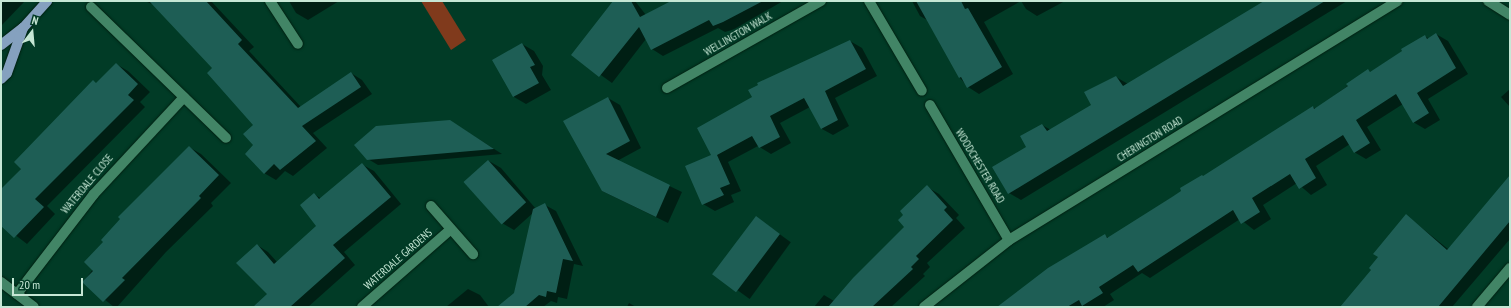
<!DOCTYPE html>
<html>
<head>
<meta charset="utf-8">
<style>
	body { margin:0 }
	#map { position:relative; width:1511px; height:308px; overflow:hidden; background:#013b26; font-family:"PT Sans Narrow",sans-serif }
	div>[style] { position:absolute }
	.green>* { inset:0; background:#803a1c }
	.shadow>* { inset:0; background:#0007; transform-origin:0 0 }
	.building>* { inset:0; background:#1e5e55; transform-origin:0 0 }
	.roads { filter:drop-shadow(0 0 1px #002011) drop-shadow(0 0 1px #002011) }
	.minor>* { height:10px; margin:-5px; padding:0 5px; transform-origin:5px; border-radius:5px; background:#428566 }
	.major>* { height:10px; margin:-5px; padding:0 5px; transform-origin:5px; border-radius:5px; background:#85a1bf }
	span { translate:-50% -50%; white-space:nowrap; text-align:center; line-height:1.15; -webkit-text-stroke:3px #013b26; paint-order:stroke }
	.street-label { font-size:11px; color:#c6e7d5 }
	.frame { position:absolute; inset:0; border:2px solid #c6e7d5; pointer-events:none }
	.north { position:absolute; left:12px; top:12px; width:40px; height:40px; -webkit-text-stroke:3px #013b26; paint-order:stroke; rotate:16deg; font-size:11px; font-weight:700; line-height:16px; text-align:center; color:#c6e7d5 }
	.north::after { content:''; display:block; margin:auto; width:14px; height:18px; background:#c6e7d5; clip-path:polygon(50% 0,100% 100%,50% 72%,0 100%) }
	.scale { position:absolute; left:12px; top:278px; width:71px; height:18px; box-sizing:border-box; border:2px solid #c6e7d5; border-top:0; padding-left:5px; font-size:12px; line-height:14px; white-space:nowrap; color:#c6e7d5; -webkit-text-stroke:3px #013b26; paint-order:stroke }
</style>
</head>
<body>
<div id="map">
	<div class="green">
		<i style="clip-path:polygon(421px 1px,442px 1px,466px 40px,451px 50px)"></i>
	</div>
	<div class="shadow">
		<i style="clip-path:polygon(1px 1px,25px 1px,1px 26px)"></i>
		<i style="clip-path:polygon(145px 1px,211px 1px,254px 47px,249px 51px,301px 107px,351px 73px,362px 80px,372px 94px,313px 133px,327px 148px,293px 176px,285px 171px,276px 180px,264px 173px,255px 145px,254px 125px,214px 68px,154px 5px)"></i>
		<i style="clip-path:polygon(289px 1px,339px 1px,308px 20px,296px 13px)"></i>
		<i style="clip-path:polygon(621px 1px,635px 1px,646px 15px,673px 1px,783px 1px,735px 29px,725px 32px,718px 28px,663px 56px,652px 49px,646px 39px,612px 83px,573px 55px)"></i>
		<i style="clip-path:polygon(912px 1px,1065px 1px,1037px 16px,1026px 9px,1021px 1px,984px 22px,1013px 74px,979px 94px,968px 87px,960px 78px,927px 20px,920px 16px)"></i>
		<i style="clip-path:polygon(1267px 1px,1347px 1px,1021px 200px,1009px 193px,994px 167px,1028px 147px,1042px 125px,1051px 130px,1093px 105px,1116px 77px,1128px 84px)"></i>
		<i style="clip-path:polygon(1436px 34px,1448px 41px,1468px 74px,1428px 99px,1440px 120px,1425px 129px,1413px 122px,1403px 104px,1367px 127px,1381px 150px,1366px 159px,1354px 152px,1350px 144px,1316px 166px,1327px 185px,1311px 195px,1297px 183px,1263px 205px,1271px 219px,1254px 230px,1240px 219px,1150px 278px,1142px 273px,1110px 294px,1114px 300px,1103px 307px,999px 307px,1105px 236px,1109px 238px,1313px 107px,1316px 109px,1368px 71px,1371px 72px,1425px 36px,1429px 39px)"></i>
		<i style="clip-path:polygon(850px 41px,862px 48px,877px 76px,835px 98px,849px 126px,833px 135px,822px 129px,810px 107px,780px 123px,791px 143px,771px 154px,758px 146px,728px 162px,741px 191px,731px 195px,734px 202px,715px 211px,703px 204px,712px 155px)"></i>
		<i style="clip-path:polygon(522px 44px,534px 51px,543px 66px,542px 75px,551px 90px,526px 104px,514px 97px)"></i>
		<i style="clip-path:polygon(116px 64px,128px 71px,150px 92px,140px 102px,145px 107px,47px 206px,55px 214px,27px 244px,1px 224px,1px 191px)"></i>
		<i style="clip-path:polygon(1510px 89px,1510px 107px,1501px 97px)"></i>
		<i style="clip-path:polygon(608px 98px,620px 105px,641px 148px,617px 161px,682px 192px,668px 223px,602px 191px)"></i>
		<i style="clip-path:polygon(460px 127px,502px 154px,378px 165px,368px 159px)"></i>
		<i style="clip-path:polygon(189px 147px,201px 154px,231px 183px,211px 203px,213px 206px,166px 252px,117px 307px,114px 307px,83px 282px)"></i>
		<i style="clip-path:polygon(489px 161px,501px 168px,536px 209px,545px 205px,556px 211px,583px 266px,574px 264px,567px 299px,558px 297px,557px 303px,551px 301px,543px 307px,521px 307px,533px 213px,514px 230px,502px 223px)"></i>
		<i style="clip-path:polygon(363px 165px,374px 171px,401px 204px,344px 252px,355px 265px,308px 307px,255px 307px,268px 294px,257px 245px,268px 252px,277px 262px,318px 226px,315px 195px,322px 199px)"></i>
		<i style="clip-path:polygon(1510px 183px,1510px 239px,1452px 307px,1337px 307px,1341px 307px,1373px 270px,1407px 216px,1448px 249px)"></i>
		<i style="clip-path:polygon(927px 187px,939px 194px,959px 215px,956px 218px,965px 228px,927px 263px,930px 267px,923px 274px,925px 276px,891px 307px,814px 307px,824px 295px,834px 301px,906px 227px)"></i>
		<i style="left:756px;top:217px;width:43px;height:70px;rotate:36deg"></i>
		<i style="clip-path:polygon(468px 289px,480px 295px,489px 307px,446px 307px)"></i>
		<i style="clip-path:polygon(629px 303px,636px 307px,627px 307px)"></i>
	</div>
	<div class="building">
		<i style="clip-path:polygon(149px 1px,206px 1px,242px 40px,238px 44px,298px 108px,351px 72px,361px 87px,302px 126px,316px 141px,280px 170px,274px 164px,264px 174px,245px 154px,253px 145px,243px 134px,253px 125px,207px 73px,212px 68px)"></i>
		<i style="clip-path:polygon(613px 1px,631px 1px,640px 17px,671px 1px,763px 1px,723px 22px,713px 26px,709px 20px,651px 50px,639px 27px,599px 77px,571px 55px)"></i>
		<i style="clip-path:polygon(916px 1px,961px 1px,965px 9px,968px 8px,1002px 67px,967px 88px,961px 77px,959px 78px)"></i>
		<i style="clip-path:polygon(1264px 1px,1325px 1px,1008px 194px,992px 167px,1026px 147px,1020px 136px,1042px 124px,1047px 131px,1091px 105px,1084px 92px,1116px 76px,1123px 86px)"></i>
		<i style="clip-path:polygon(1436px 33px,1456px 68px,1417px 93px,1429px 113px,1413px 123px,1396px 94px,1356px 120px,1370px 143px,1354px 153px,1343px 135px,1305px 159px,1316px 178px,1299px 189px,1290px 174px,1252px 198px,1260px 212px,1241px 224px,1233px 210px,1138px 272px,1133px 265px,1099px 287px,1103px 293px,1082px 306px,1079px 300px,1067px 307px,997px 307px,1048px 268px,1105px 234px,1107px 238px,1172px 197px,1181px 191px,1180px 188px,1202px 175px,1203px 176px,1313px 106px,1314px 109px,1348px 86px,1346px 84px,1368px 69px,1370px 72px,1402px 51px,1401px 49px,1425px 35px,1427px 39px)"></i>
		<i style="clip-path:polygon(850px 40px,866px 69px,825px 91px,838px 120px,821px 129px,804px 98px,770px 116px,780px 137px,759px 148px,752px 136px,717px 155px,730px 184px,720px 188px,724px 195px,702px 205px,685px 166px,711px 155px,697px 128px,752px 97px,748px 90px,758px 85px,757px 83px)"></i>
		<i style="clip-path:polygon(522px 43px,535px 65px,530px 67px,539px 83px,513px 97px,492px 60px)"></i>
		<i style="clip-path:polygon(116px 63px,138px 84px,128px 95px,134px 100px,35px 199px,44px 207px,14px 238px,1px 226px,1px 189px,21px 169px,14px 162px,93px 80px,96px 83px)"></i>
		<i style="clip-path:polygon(608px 97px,630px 141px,606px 154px,670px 185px,656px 217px,602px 191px,563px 121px)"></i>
		<i style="clip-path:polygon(450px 120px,494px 149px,367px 160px,354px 145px,376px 126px)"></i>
		<i style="clip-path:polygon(189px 146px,219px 175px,199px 196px,201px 198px,122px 278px,125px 280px,103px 302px,82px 282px,93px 271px,84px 262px,103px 242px,101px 240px,120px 219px,118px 217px)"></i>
		<i style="left:488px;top:160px;width:57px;height:33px;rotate:48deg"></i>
		<i style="clip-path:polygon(362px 163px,391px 197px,333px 245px,345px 258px,290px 307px,253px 307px,267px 294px,236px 263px,257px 244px,274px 264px,316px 226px,300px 205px,314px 193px,319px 199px)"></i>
		<i style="clip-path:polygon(1510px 175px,1510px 221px,1438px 307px,1340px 307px,1371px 270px,1369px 268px,1378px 257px,1373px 254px,1406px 214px,1447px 250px)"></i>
		<i style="clip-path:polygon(927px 185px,947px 207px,944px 210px,953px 220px,916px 256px,919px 259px,911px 267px,913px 269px,872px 307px,828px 307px,853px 278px,904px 227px,898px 220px,903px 215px,900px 211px)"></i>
		<i style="clip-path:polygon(545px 203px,573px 261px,563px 259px,556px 293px,547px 291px,546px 297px,539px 295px,525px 307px,497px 307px,514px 293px,533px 209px)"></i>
		<i style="left:756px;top:216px;width:30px;height:73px;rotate:37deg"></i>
	</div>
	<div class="roads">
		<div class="minor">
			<i style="left:270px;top:1px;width:51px;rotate:56.9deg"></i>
			<i style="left:869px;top:1px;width:104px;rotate:59.5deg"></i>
			<i style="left:1488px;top:1px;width:26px;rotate:32deg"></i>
			<i style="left:91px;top:7px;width:188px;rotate:44.1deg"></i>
			<i style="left:667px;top:88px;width:177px;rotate:-29.5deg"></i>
			<i style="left:930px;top:105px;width:156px;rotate:59.7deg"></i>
			<i style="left:431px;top:206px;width:64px;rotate:48.8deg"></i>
			<i style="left:1px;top:282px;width:41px;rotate:37.1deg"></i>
			<i style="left:17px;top:294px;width:126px;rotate:-52.4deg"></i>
			<i style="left:94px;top:194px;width:132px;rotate:-47.1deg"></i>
			<i style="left:362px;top:307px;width:118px;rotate:-41.2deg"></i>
			<i style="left:924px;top:307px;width:108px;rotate:-38.2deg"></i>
			<i style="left:1009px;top:240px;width:456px;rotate:-31.6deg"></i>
			<i style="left:1477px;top:307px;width:51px;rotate:-49.8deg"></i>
		</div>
		<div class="major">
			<i style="left:1px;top:45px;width:28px;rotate:-38deg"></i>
			<i style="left:23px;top:28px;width:36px;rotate:-48deg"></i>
			<i style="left:1px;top:79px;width:8px;rotate:-45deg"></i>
			<i style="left:7px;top:73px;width:48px;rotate:-70.4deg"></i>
		</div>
	</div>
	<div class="street-label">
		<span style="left:738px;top:34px;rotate:-30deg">WELLINGTON WALK</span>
		<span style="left:1150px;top:139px;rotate:-32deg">CHERINGTON ROAD</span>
		<span style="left:980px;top:166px;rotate:59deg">WOODCHESTER ROAD</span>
		<span style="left:87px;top:184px;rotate:-50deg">WATERDALE CLOSE</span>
		<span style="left:398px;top:259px;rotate:-41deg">WATERDALE GARDENS</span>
	</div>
	<div class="frame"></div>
	<div class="north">N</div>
	<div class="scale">20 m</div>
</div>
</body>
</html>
